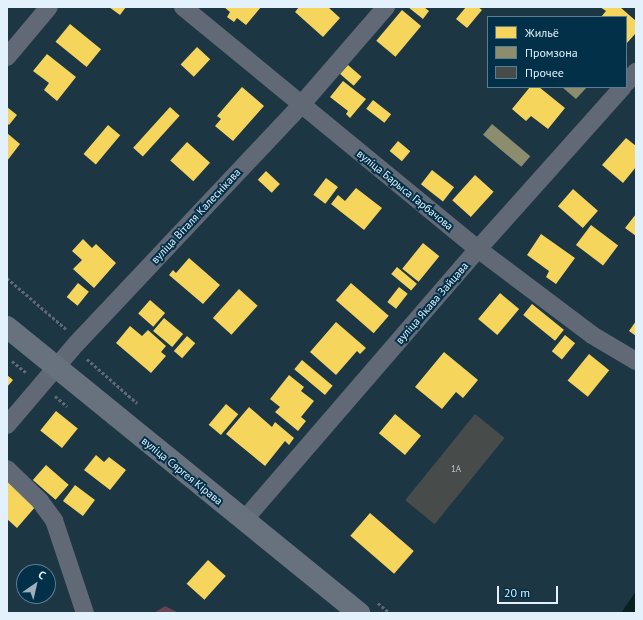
<!DOCTYPE html>
<html>
<head>
<meta charset="utf-8">
<style>
	body { margin:0 }
	#map { position:relative; width:643px; height:620px; overflow:hidden; background:#1d3643; font-family:"PT Sans",sans-serif }
	div>[style] { position:absolute }
	.green>* { inset:0; background:#654553 }
	.water>* { inset:0; background:#092220 }
	.homes>* { inset:0; background:#f6d55c; transform-origin:0 0 }
	.industry>* { inset:0; background:#8c8c6e; transform-origin:0 0 }
	.building>* { inset:0; background:#474b49; transform-origin:0 0 }
	.path>* { height:2.5px; margin-top:-1.25px; transform-origin:0; background:repeating-linear-gradient(90deg,#5e6975 0 3px,transparent 0 5px) }
	.street>* { height:18px; margin:-9px; padding:0 9px; transform-origin:9px; border-radius:9px; background:#616976 }
	.primary>* { height:22px; margin:-11px; padding:0 11px; transform-origin:11px; border-radius:11px; background:#68727f }
	span { translate:-50% -50%; white-space:nowrap; text-align:center; line-height:1.15; -webkit-text-stroke:4px #013048; paint-order:stroke }
	.number-label { font-size:9px; color:#bbc8ce }
	.number-label span { -webkit-text-stroke-width:0 }
	.street-label { font-size:11px; color:#e2f1fb }
	.frame { position:absolute; inset:0; border:8px solid #e2f1fb; pointer-events:none }
	.legend { position:absolute; left:487px; top:16px; width:140px; height:72px; box-sizing:border-box; background:#013048; border:1px solid #5b7d90; margin:0; padding:5px 7px; list-style:none; font-size:12px; color:#e2f1fb }
	.legend li { display:flex; align-items:center; gap:8px; height:20px }
	.legend b { width:20px; border:1px solid #5b7d90 }
	.north { position:absolute; left:16px; top:564px; width:40px; height:40px; box-sizing:border-box; background:#013048; border:1px solid #5b7d90; border-radius:50%; rotate:34deg; font-size:11px; font-weight:700; line-height:16px; text-align:center; color:#e2f1fb }
	.north::after { content:''; display:block; margin:auto; width:14px; height:18px; background:#9db0bb; clip-path:polygon(50% 0,100% 100%,50% 72%,0 100%) }
	.scale { position:absolute; left:497px; top:586px; width:61px; height:18px; box-sizing:border-box; border:2px solid #e2f1fb; border-top:0; padding-left:5px; font-size:12px; line-height:14px; white-space:nowrap; color:#e2f1fb; -webkit-text-stroke:3px #013048; paint-order:stroke }
</style>
</head>
<body>
<div id="map">
	<div class="green">
		<i style="clip-path:polygon(165px 606px,179px 613px,154px 613px)"></i>
	</div>
	<div class="water">
		<i style="clip-path:polygon(636px 591px,636px 613px,621px 613px)"></i>
	</div>
	<div class="homes">
		<i style="clip-path:polygon(109px 7px,126px 7px,120px 15px)"></i>
		<i style="clip-path:polygon(224px 7px,261px 7px,246px 25px,237px 18px,234px 22px,227px 17px,230px 12px)"></i>
		<i style="clip-path:polygon(299px 7px,328px 7px,340px 18px,323px 37px,295px 12px)"></i>
		<i style="clip-path:polygon(408px 7px,424px 7px,429px 11px,423px 19px)"></i>
		<i style="clip-path:polygon(466px 7px,478px 7px,482px 10px,467px 28px,456px 19px)"></i>
		<i style="clip-path:polygon(600px 7px,620px 7px,636px 21px,636px 33px,626px 44px,626px 17px,601px 17px,606px 11px)"></i>
		<i style="left:402px;top:10px;width:25px;height:40px;rotate:40deg"></i>
		<i style="left:70px;top:24px;width:40px;height:23px;rotate:39deg"></i>
		<i style="left:197px;top:47px;width:18px;height:24px;rotate:43deg"></i>
		<i style="clip-path:polygon(47px 54px,76px 77px,57px 101px,44px 90px,49px 83px,33px 71px)"></i>
		<i style="left:348px;top:65px;width:18px;height:12px;rotate:41deg"></i>
		<i style="clip-path:polygon(343px 81px,366px 99px,350px 118px,346px 114px,348px 111px,330px 97px)"></i>
		<i style="clip-path:polygon(242px 87px,264px 106px,233px 141px,215px 126px,221px 119px,217px 116px)"></i>
		<i style="clip-path:polygon(530px 87px,539px 87px,565px 108px,548px 129px,531px 116px,526px 121px,512px 109px)"></i>
		<i style="left:373px;top:100px;width:23px;height:11px;rotate:38deg"></i>
		<i style="clip-path:polygon(7px 107px,17px 115px,9px 125px,7px 123px)"></i>
		<i style="left:170px;top:107px;width:13px;height:55px;rotate:42deg"></i>
		<i style="left:108px;top:125px;width:16px;height:38px;rotate:40deg"></i>
		<i style="clip-path:polygon(7px 133px,20px 144px,7px 161px)"></i>
		<i style="clip-path:polygon(626px 138px,636px 146px,636px 167px,623px 183px,602px 165px)"></i>
		<i style="left:398px;top:141px;width:16px;height:13px;rotate:40deg"></i>
		<i style="left:187px;top:142px;width:31px;height:25px;rotate:42deg"></i>
		<i style="left:432px;top:170px;width:28px;height:18px;rotate:38deg"></i>
		<i style="left:266px;top:171px;width:19px;height:12px;rotate:43deg"></i>
		<i style="left:475px;top:175px;width:25px;height:34px;rotate:42deg"></i>
		<i style="left:326px;top:178px;width:15px;height:21px;rotate:37deg"></i>
		<i style="clip-path:polygon(356px 188px,382px 208px,364px 230px,331px 204px,338px 195px,345px 201px)"></i>
		<i style="left:573px;top:189px;width:33px;height:23px;rotate:41deg"></i>
		<i style="clip-path:polygon(636px 214px,636px 236px,625px 228px)"></i>
		<i style="left:591px;top:225px;width:34px;height:25px;rotate:37deg"></i>
		<i style="clip-path:polygon(541px 234px,575px 258px,556px 284px,546px 277px,549px 271px,527px 255px)"></i>
		<i style="clip-path:polygon(83px 239px,92px 248px,96px 244px,116px 263px,94px 288px,73px 269px,82px 260px,72px 251px)"></i>
		<i style="left:423px;top:243px;width:21px;height:33px;rotate:39deg"></i>
		<i style="clip-path:polygon(189px 258px,220px 285px,203px 304px,169px 275px,173px 270px,176px 273px)"></i>
		<i style="left:397px;top:267px;width:26px;height:9px;rotate:40deg"></i>
		<i style="left:78px;top:283px;width:14px;height:18px;rotate:39deg"></i>
		<i style="left:351px;top:283px;width:50px;height:23px;rotate:41deg"></i>
		<i style="left:399px;top:287px;width:11px;height:19px;rotate:38deg"></i>
		<i style="left:239px;top:289px;width:25px;height:39px;rotate:42deg"></i>
		<i style="left:500px;top:293px;width:25px;height:34px;rotate:40deg"></i>
		<i style="left:150px;top:300px;width:20px;height:18px;rotate:41deg"></i>
		<i style="left:532px;top:304px;width:41px;height:14px;rotate:39deg"></i>
		<i style="left:164px;top:318px;width:25px;height:17px;rotate:40deg"></i>
		<i style="clip-path:polygon(636px 321px,636px 336px,629px 331px)"></i>
		<i style="clip-path:polygon(336px 322px,366px 348px,360px 354px,357px 351px,336px 375px,310px 352px)"></i>
		<i style="clip-path:polygon(130px 326px,142px 336px,148px 330px,166px 346px,161px 352px,166px 356px,151px 373px,116px 343px)"></i>
		<i style="left:565px;top:335px;width:13px;height:21px;rotate:39deg"></i>
		<i style="left:187px;top:336px;width:11px;height:20px;rotate:41deg"></i>
		<i style="clip-path:polygon(444px 352px,478px 380px,463px 398px,456px 392px,442px 409px,415px 387px)"></i>
		<i style="left:589px;top:354px;width:26px;height:34px;rotate:39deg"></i>
		<i style="left:302px;top:360px;width:40px;height:12px;rotate:40deg"></i>
		<i style="clip-path:polygon(7px 375px,13px 380px,7px 387px)"></i>
		<i style="clip-path:polygon(289px 375px,304px 387px,301px 391px,314px 401px,301px 417px,306px 421px,298px 431px,275px 412px,280px 407px,270px 399px)"></i>
		<i style="left:226px;top:404px;width:16px;height:27px;rotate:40deg"></i>
		<i style="clip-path:polygon(249px 407px,272px 427px,275px 422px,294px 438px,289px 445px,285px 441px,265px 466px,226px 434px)"></i>
		<i style="left:56px;top:411px;width:28px;height:25px;rotate:39deg"></i>
		<i style="left:395px;top:414px;width:34px;height:25px;rotate:40deg"></i>
		<i style="clip-path:polygon(96px 455px,104px 462px,109px 457px,126px 470px,110px 490px,84px 470px)"></i>
		<i style="left:46px;top:465px;width:30px;height:20px;rotate:41deg"></i>
		<i style="clip-path:polygon(7px 480px,36px 506px,17px 528px,7px 519px)"></i>
		<i style="left:75px;top:485px;width:25px;height:20px;rotate:37deg"></i>
		<i style="left:370px;top:513px;width:58px;height:30px;rotate:41deg"></i>
		<i style="left:208px;top:560px;width:24px;height:32px;rotate:42deg"></i>
	</div>
	<div class="industry">
		<i style="clip-path:polygon(562px 87px,587px 87px,576px 99px)"></i>
		<i style="left:492px;top:124px;width:50px;height:14px;rotate:40deg"></i>
	</div>
	<div class="building">
		<i style="left:475px;top:414px;width:38px;height:111px;rotate:39deg"></i>
	</div>
	<div class="path">
		<i style="left:7px;top:278px;width:78px;rotate:40.8deg"></i>
		<i style="left:87px;top:359px;width:67px;rotate:41.3deg"></i>
		<i style="left:12px;top:361px;width:19px;rotate:39deg"></i>
		<i style="left:55px;top:396px;width:16px;rotate:40deg"></i>
		<i style="left:378px;top:603px;width:16px;rotate:40deg"></i>
	</div>
	<div class="street">
		<i style="left:183px;top:7px;width:382px;rotate:39.4deg"></i>
		<i style="left:478px;top:249px;width:143px;rotate:37deg"></i>
		<i style="left:592px;top:335px;width:51px;rotate:30.6deg"></i>
		<i style="left:7px;top:57px;width:65px;rotate:-50deg"></i>
		<i style="left:626px;top:83px;width:15px;rotate:-48deg"></i>
		<i style="left:7px;top:425px;width:106px;rotate:-49.6deg"></i>
		<i style="left:76px;top:344px;width:328px;rotate:-46.7deg"></i>
		<i style="left:301px;top:105px;width:130px;rotate:-49.1deg"></i>
		<i style="left:7px;top:469px;width:46px;rotate:44.1deg"></i>
		<i style="left:40px;top:501px;width:24px;rotate:54deg"></i>
		<i style="left:54px;top:520px;width:98px;rotate:71.6deg"></i>
		<i style="left:244px;top:520px;width:358px;rotate:-49.2deg"></i>
		<i style="left:478px;top:249px;width:217px;rotate:-48.2deg"></i>
	</div>
	<div class="primary">
		<i style="left:7px;top:327px;width:454px;rotate:39.1deg"></i>
	</div>
	<div class="number-label">
		<span style="left:456px;top:469px">1А</span>
	</div>
	<div class="street-label">
		<span style="left:405px;top:190px;rotate:39deg">вуліца Барыса Гарбачова</span>
		<span style="left:196px;top:216px;rotate:-47deg">вуліца Віталя Калеснікава</span>
		<span style="left:432px;top:303px;rotate:-49deg">вуліца Якава Зайцава</span>
		<span style="left:182px;top:471px;rotate:39deg">вуліца Сяргея Кірава</span>
	</div>
	<div class="frame"></div>
	<ul class="legend">
	<li><b style="height:11px;background:#f6d55c"></b>Жильё</li>
	<li><b style="height:11px;background:#8c8c6e"></b>Промзона</li>
	<li><b style="height:11px;background:#474b49"></b>Прочее</li>
	</ul>
	<div class="north">С</div>
	<div class="scale">20 m</div>
</div>
</body>
</html>
